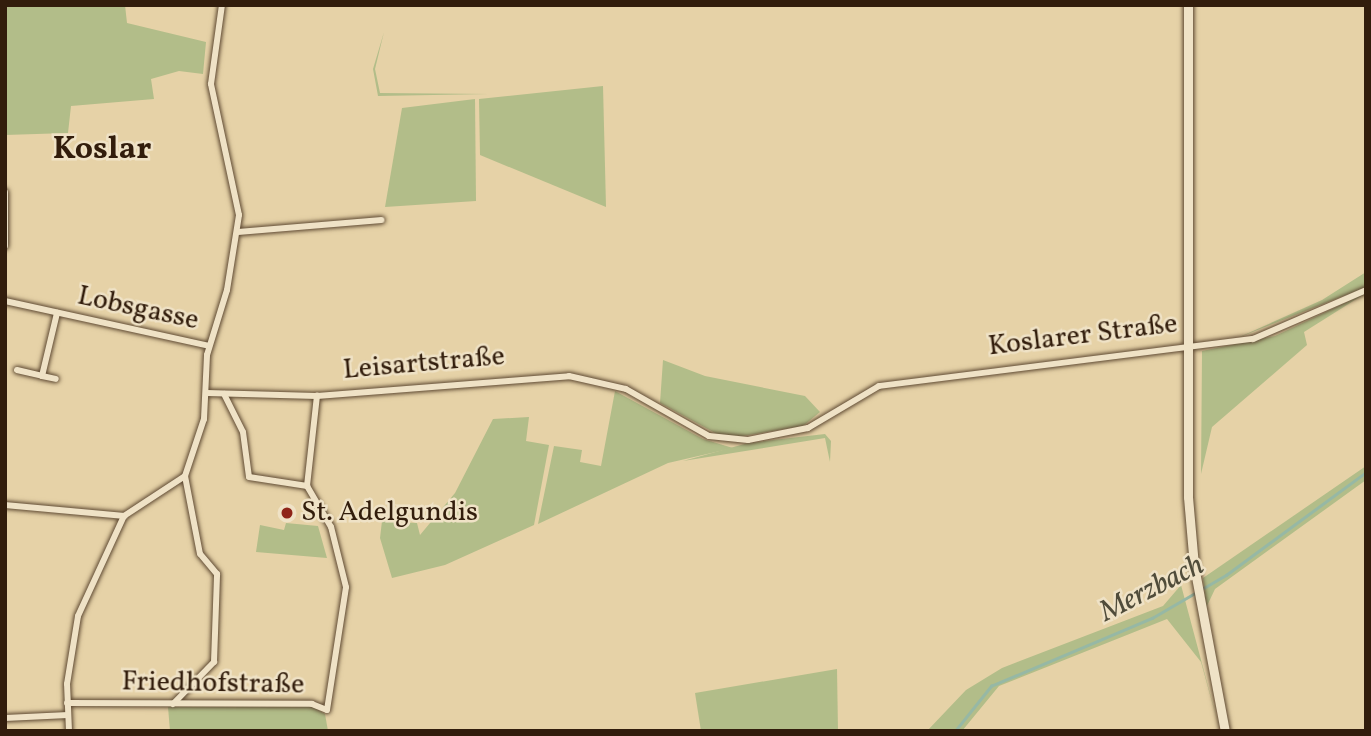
<!DOCTYPE html>
<html>
<head>
<meta charset="utf-8">
<style>
	body { margin:0 }
	#map { position:relative; width:1371px; height:736px; overflow:hidden; background:#e6d2a7; font-family:Vollkorn,serif }
	div>[style] { position:absolute }
	.green>* { inset:0; background:#b2bd89 }
	.stream>* { height:2.5px; margin:-1.25px; padding:0 1.25px; transform-origin:1.25px; border-radius:1.25px; background:#96b8a5 }
	.roads { filter:drop-shadow(0 0 2px #5f4a33) drop-shadow(0 0 2px #5f4a33) }
	.street>* { height:6px; margin:-3px; padding:0 3px; transform-origin:3px; border-radius:3px; background:#efe2c6 }
	.secondary>* { height:9px; margin:-4.5px; padding:0 4.5px; transform-origin:4.5px; border-radius:4.5px; background:#efe2c6 }
	.dots>* { width:19px; height:19px; translate:-50% -50%; box-sizing:border-box; border:4px solid #efe2c6; border-radius:50% }
	span { translate:-50% -50%; white-space:nowrap; text-align:center; line-height:1.15; -webkit-text-stroke:5px #efe2c6; paint-order:stroke }
	.street-label { font-size:28px; color:#321d0c }
	.poi-label { font-size:28px; color:#321d0c }
	.left { translate:0 -50%; text-align:left }
	.water-label { font-size:30px; color:#504c3a; font-style:italic }
	.quarter-label { font-size:32px; color:#321d0c; font-weight:700 }
	.frame { position:absolute; inset:0; border:7px solid #321d0c; pointer-events:none }
</style>
</head>
<body>
<div id="map">
	<div class="green">
		<i style="clip-path:polygon(5px 5px,125px 5px,127px 23px,206px 42px,203px 74px,179px 71px,151px 79px,154px 99px,71px 106px,68px 133px,5px 135px)"></i>
		<i style="clip-path:polygon(384px 32px,375px 69px,380px 93px,489px 94px,378px 96px,373px 69px)"></i>
		<i style="clip-path:polygon(603px 86px,606px 207px,480px 155px,479px 99px)"></i>
		<i style="clip-path:polygon(475px 99px,476px 201px,385px 207px,402px 108px)"></i>
		<i style="clip-path:polygon(1366px 272px,1366px 287px,1235px 339px,1322px 300px)"></i>
		<i style="clip-path:polygon(1366px 293px,1304px 332px,1307px 345px,1212px 427px,1201px 474px,1202px 351px,1275px 336px)"></i>
		<i style="clip-path:polygon(663px 360px,705px 376px,805px 396px,820px 412px,803px 426px,737px 437px,717px 434px,660px 403px)"></i>
		<i style="clip-path:polygon(615px 391px,703px 439px,733px 448px,668px 463px,538px 524px,554px 446px,582px 450px,580px 462px,601px 466px)"></i>
		<i style="clip-path:polygon(529px 417px,526px 441px,549px 445px,534px 525px,445px 565px,392px 578px,380px 538px,382px 521px,417px 523px,420px 535px,455px 493px,493px 419px)"></i>
		<i style="clip-path:polygon(825px 434px,831px 441px,830px 462px,825px 438px,683px 461px,748px 443px)"></i>
		<i style="clip-path:polygon(1366px 466px,1366px 480px,1215px 589px,1206px 608px,1203px 578px)"></i>
		<i style="clip-path:polygon(286px 523px,318px 526px,327px 558px,256px 552px,260px 525px,284px 530px)"></i>
		<i style="clip-path:polygon(1181px 585px,1220px 731px,1201px 662px,1167px 619px,999px 686px,962px 731px,927px 731px,966px 690px,1002px 668px,1163px 606px)"></i>
		<i style="clip-path:polygon(837px 669px,838px 731px,701px 731px,695px 693px)"></i>
		<i style="clip-path:polygon(168px 707px,313px 707px,325px 714px,328px 731px,170px 731px)"></i>
	</div>
	<div class="stream">
		<i style="left:955px;top:731px;width:58px;rotate:-51.3deg"></i>
		<i style="left:991px;top:686px;width:175px;rotate:-22.9deg"></i>
		<i style="left:1152px;top:618px;width:86px;rotate:-30.2deg"></i>
		<i style="left:1226px;top:575px;width:174px;rotate:-36.3deg"></i>
	</div>
	<div class="roads">
		<div class="street">
			<i style="left:5px;top:192px;width:54px;rotate:90deg"></i>
			<i style="left:238px;top:232px;width:144px;rotate:-4.8deg"></i>
			<i style="left:5px;top:301px;width:209px;rotate:12.4deg"></i>
			<i style="left:17px;top:370px;width:26px;rotate:13deg"></i>
			<i style="left:42px;top:376px;width:65px;rotate:-76.6deg"></i>
			<i style="left:42px;top:376px;width:14px;rotate:12deg"></i>
			<i style="left:207px;top:393px;width:110px;rotate:1.6deg"></i>
			<i style="left:317px;top:396px;width:253px;rotate:-4.5deg"></i>
			<i style="left:569px;top:376px;width:58px;rotate:12.8deg"></i>
			<i style="left:626px;top:389px;width:95px;rotate:29.5deg"></i>
			<i style="left:709px;top:436px;width:39px;rotate:6deg"></i>
			<i style="left:748px;top:440px;width:61px;rotate:-11.3deg"></i>
			<i style="left:808px;top:428px;width:82px;rotate:-30.6deg"></i>
			<i style="left:879px;top:386px;width:377px;rotate:-7.2deg"></i>
			<i style="left:1253px;top:339px;width:123px;rotate:-23.4deg"></i>
			<i style="left:224px;top:394px;width:42px;rotate:63.4deg"></i>
			<i style="left:243px;top:432px;width:45px;rotate:82.4deg"></i>
			<i style="left:249px;top:477px;width:59px;rotate:8.8deg"></i>
			<i style="left:5px;top:505px;width:120px;rotate:5.3deg"></i>
			<i style="left:67px;top:703px;width:245px;rotate:0.2deg"></i>
			<i style="left:312px;top:704px;width:16px;rotate:22deg"></i>
			<i style="left:327px;top:710px;width:124px;rotate:-81.2deg"></i>
			<i style="left:346px;top:587px;width:62px;rotate:-104deg"></i>
			<i style="left:331px;top:527px;width:48px;rotate:-120.3deg"></i>
			<i style="left:307px;top:486px;width:91px;rotate:-83.7deg"></i>
			<i style="left:173px;top:704px;width:59px;rotate:-45.7deg"></i>
			<i style="left:214px;top:662px;width:88px;rotate:-88deg"></i>
			<i style="left:217px;top:574px;width:26px;rotate:-130deg"></i>
			<i style="left:200px;top:554px;width:79px;rotate:-100.9deg"></i>
			<i style="left:5px;top:718px;width:63px;rotate:-2.7deg"></i>
			<i style="left:69px;top:731px;width:47px;rotate:-92.4deg"></i>
			<i style="left:67px;top:684px;width:69px;rotate:-80.8deg"></i>
			<i style="left:78px;top:616px;width:110px;rotate:-65.3deg"></i>
			<i style="left:124px;top:516px;width:73px;rotate:-33.3deg"></i>
			<i style="left:185px;top:476px;width:60px;rotate:-71.6deg"></i>
			<i style="left:204px;top:419px;width:64px;rotate:-87.3deg"></i>
			<i style="left:207px;top:355px;width:68px;rotate:-72.9deg"></i>
			<i style="left:227px;top:290px;width:76px;rotate:-80.9deg"></i>
			<i style="left:239px;top:215px;width:134px;rotate:-102.1deg"></i>
			<i style="left:211px;top:84px;width:80px;rotate:-82.1deg"></i>
		</div>
		<div class="secondary">
			<i style="left:1188px;top:5px;width:492px;rotate:90deg"></i>
			<i style="left:1188px;top:497px;width:69px;rotate:85deg"></i>
			<i style="left:1194px;top:566px;width:168px;rotate:79.4deg"></i>
		</div>
	</div>
	<div class="dots">
		<i style="left:287px;top:513px;background:#8f2418"></i>
	</div>
	<div class="street-label">
		<span style="left:138px;top:309px;rotate:12deg">Lobsgasse</span>
		<span style="left:1083px;top:336px;rotate:-7deg">Koslarer Straße</span>
		<span style="left:424px;top:364px;rotate:-5deg">Leisartstraße</span>
		<span style="left:213px;top:684px;rotate:1deg">Friedhofstraße</span>
	</div>
	<div class="poi-label">
		<span class="left" style="left:301px;top:513px">St. Adelgundis</span>
	</div>
	<div class="water-label">
		<span style="left:1152px;top:589px;rotate:-27deg">Merzbach</span>
	</div>
	<div class="quarter-label">
		<span style="left:102px;top:150px">Koslar</span>
	</div>
	<div class="frame"></div>
</div>
</body>
</html>
